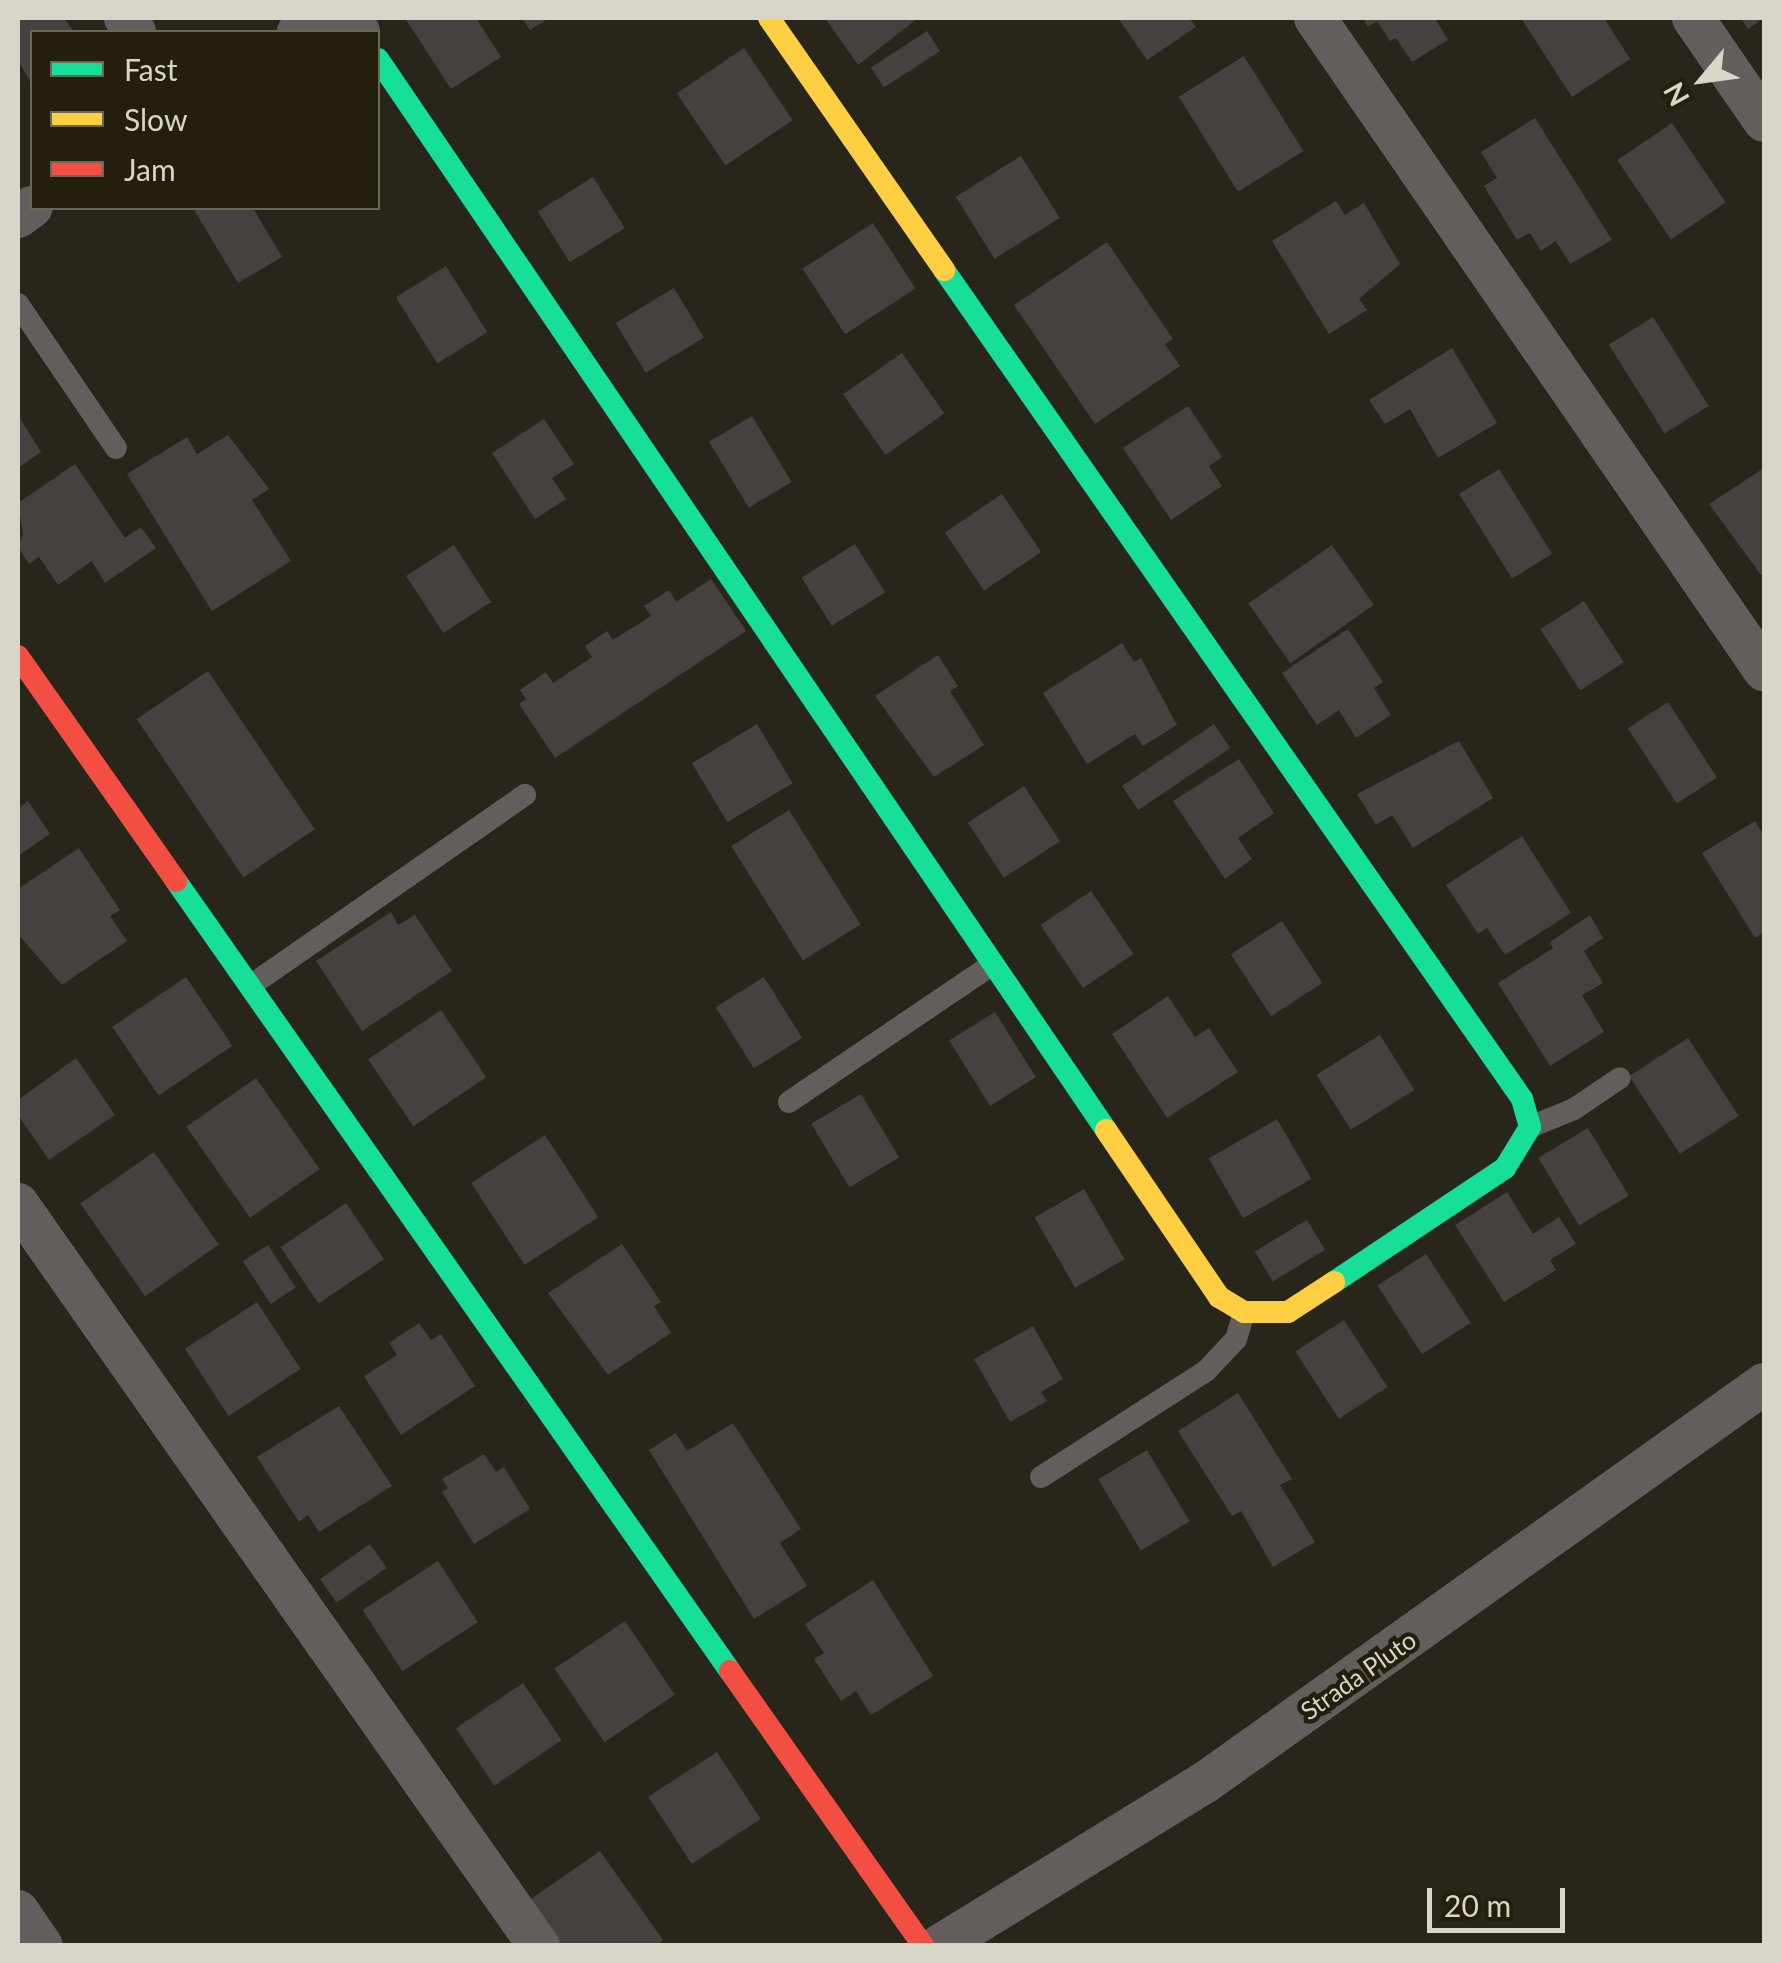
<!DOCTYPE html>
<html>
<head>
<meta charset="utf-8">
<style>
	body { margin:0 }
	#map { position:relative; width:1782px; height:1963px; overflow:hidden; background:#28261b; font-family:Lato,sans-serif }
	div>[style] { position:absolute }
	.building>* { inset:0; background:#44413e; transform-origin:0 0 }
	.lane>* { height:22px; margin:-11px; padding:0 11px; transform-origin:11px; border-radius:11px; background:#625e5b }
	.street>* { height:42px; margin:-21px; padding:0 21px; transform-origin:21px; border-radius:21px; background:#625e5b }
	.fast>* { height:22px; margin:-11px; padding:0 11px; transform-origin:11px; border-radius:11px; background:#16e098 }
	.slow>* { height:22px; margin:-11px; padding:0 11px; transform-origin:11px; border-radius:11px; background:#ffcf43 }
	.jam>* { height:22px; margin:-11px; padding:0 11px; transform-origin:11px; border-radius:11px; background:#f24e42 }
	span { translate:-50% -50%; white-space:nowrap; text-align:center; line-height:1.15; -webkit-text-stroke:9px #241f0c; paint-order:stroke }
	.street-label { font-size:25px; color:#d8d5c9 }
	.frame { position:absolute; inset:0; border:20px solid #d8d5c9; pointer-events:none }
	.legend { position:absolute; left:30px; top:30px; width:350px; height:180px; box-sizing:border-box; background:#241f0c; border:2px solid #6c6858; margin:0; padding:12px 18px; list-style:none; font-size:30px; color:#d8d5c9 }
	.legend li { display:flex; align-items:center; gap:20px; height:50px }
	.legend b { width:50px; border:2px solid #6c6858 }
	.north { position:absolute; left:1652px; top:30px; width:100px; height:100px; -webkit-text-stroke:8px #241f0c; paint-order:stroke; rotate:241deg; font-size:28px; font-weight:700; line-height:40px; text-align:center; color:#d8d5c9 }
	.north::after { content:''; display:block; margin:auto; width:35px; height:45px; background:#d8d5c9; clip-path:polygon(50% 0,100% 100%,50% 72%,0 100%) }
	.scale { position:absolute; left:1427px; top:1888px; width:138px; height:45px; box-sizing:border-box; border:5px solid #d8d5c9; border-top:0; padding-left:12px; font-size:30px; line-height:35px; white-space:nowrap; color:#d8d5c9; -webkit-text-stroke:8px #241f0c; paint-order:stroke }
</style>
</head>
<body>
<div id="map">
	<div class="building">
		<i style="clip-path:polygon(64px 18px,74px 32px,32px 32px,32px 84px,18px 61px,18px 20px)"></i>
		<i style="clip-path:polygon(405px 18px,476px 18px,501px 57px,451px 89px)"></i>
		<i style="clip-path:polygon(522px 18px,549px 18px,530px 30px)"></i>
		<i style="clip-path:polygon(825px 18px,918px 18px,858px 65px)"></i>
		<i style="clip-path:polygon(1118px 18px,1189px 18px,1196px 27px,1147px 60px)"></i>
		<i style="clip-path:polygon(1363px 18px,1435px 18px,1448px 40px,1412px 62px,1396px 38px,1390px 41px,1377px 21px,1368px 27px)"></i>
		<i style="clip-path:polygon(1521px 18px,1604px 18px,1630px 59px,1572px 97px)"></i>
		<i style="clip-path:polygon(1741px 18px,1764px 18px,1748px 29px)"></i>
		<i style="left:927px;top:31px;width:24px;height:67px;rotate:57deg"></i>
		<i style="left:744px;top:48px;width:87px;height:81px;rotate:56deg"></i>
		<i style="left:1244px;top:56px;width:112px;height:77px;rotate:58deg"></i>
		<i style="clip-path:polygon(1535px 118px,1612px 240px,1570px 264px,1556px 241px,1541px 251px,1530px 233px,1517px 240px,1484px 186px,1497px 178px,1481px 152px)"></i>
		<i style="left:1672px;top:123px;width:96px;height:66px;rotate:56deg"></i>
		<i style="left:1021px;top:156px;width:73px;height:77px;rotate:58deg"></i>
		<i style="left:593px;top:177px;width:60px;height:65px;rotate:58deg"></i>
		<i style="clip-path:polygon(1336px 201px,1345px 215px,1364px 203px,1400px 264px,1359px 299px,1367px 310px,1329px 334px,1272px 241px)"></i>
		<i style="clip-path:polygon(193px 208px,253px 208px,282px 257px,238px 283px)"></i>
		<i style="left:873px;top:223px;width:78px;height:84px;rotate:57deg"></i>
		<i style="clip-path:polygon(1107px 242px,1173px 339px,1165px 344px,1180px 366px,1095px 424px,1014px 305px)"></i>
		<i style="left:446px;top:266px;width:78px;height:59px;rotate:58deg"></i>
		<i style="left:674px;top:288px;width:58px;height:68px;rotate:59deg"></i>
		<i style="left:1653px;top:317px;width:105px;height:52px;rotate:58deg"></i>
		<i style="clip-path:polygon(1452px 348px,1497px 423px,1438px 458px,1410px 409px,1385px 424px,1369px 400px)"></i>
		<i style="left:902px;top:353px;width:74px;height:72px;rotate:55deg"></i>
		<i style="clip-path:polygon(1188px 406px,1222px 457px,1209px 466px,1222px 486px,1171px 520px,1123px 448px)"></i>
		<i style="clip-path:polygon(18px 415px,41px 452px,18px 468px)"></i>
		<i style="left:752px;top:416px;width:77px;height:50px;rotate:59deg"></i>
		<i style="clip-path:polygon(544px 419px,574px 464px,552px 478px,566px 499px,535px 519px,492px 453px)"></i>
		<i style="clip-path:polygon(228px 435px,269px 489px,252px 500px,291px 561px,212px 611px,127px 474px,187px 437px,197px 454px)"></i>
		<i style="clip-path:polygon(75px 464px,125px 538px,141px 527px,156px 548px,105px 583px,92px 561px,58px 585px,39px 557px,29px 564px,18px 547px,23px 534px,18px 503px)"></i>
		<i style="clip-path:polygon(1764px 468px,1764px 573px,1761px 575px,1709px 504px)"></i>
		<i style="left:1499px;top:469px;width:100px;height:47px;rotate:58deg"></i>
		<i style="left:1002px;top:494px;width:70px;height:69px;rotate:56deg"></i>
		<i style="left:855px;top:544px;width:57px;height:63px;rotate:58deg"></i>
		<i style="left:454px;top:545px;width:68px;height:57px;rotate:57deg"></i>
		<i style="left:1332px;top:545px;width:73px;height:102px;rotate:55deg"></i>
		<i style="clip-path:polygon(711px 579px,746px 631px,555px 758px,519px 704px,526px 699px,520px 690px,546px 672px,553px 683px,592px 657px,585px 646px,607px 631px,613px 640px,651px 616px,644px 606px,669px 590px,676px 602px)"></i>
		<i style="left:1584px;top:601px;width:73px;height:52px;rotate:57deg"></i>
		<i style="clip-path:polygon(1348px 629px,1383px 682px,1374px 688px,1391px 715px,1356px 738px,1339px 710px,1317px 725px,1282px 673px)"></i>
		<i style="clip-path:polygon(1122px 643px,1134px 662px,1141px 658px,1177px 725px,1143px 746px,1135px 734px,1087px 764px,1043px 693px)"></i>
		<i style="clip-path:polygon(938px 655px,958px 686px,950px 691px,984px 745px,934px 777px,875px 696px)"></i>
		<i style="left:208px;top:671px;width:191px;height:86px;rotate:56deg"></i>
		<i style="left:1668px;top:702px;width:90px;height:48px;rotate:57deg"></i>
		<i style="left:757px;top:724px;width:69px;height:76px;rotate:59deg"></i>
		<i style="left:1214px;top:724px;width:29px;height:111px;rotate:56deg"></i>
		<i style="clip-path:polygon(1459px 741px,1493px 798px,1413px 848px,1392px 815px,1376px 825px,1357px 794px)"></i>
		<i style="clip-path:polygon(1239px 759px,1274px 813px,1238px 838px,1252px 859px,1225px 879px,1173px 801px)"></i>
		<i style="left:1024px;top:786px;width:66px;height:67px;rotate:57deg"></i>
		<i style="clip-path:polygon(28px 801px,50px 834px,18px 856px,18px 809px)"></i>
		<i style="left:789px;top:810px;width:135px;height:68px;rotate:58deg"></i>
		<i style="clip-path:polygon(1755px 821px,1764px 836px,1764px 932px,1755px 938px,1702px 853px)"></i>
		<i style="clip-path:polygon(1522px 836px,1571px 913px,1505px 955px,1487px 928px,1478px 934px,1446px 885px)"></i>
		<i style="clip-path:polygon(79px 848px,120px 910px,110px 916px,127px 941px,62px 985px,18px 934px,18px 889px)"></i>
		<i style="left:1091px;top:891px;width:76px;height:61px;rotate:56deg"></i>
		<i style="clip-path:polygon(391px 912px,398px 925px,415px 915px,452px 971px,362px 1031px,316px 961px)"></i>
		<i style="clip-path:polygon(1590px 915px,1603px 938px,1584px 951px,1603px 983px,1582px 995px,1604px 1032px,1550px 1066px,1498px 983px,1553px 948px,1550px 942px)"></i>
		<i style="left:1282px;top:921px;width:74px;height:61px;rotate:57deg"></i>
		<i style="left:186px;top:977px;width:83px;height:89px;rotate:56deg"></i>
		<i style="left:764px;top:977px;width:72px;height:57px;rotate:58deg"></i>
		<i style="clip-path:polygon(1168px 996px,1195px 1037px,1209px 1028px,1238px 1072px,1167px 1118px,1112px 1034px)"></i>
		<i style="left:441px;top:1010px;width:81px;height:88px;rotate:56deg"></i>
		<i style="left:995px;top:1012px;width:77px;height:54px;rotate:58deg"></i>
		<i style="left:1380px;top:1035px;width:65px;height:75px;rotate:58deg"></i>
		<i style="left:1688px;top:1038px;width:93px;height:70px;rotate:57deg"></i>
		<i style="clip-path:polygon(76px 1058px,115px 1115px,49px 1160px,18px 1115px,18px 1100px)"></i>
		<i style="left:256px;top:1078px;width:111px;height:85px;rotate:55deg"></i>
		<i style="left:861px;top:1094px;width:74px;height:58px;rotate:59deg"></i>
		<i style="left:1277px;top:1119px;width:69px;height:79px;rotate:60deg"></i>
		<i style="left:1588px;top:1128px;width:79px;height:58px;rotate:59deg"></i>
		<i style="left:545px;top:1135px;width:98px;height:88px;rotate:57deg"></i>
		<i style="left:154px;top:1152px;width:113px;height:90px;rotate:55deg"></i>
		<i style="left:1084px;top:1189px;width:81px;height:57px;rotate:60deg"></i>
		<i style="clip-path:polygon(1507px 1192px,1533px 1234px,1559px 1217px,1576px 1244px,1550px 1260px,1556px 1270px,1504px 1302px,1455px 1225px)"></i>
		<i style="left:346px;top:1203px;width:68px;height:79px;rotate:56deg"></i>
		<i style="left:1307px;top:1220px;width:35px;height:61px;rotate:59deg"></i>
		<i style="clip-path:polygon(622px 1244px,661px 1302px,654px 1306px,671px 1333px,608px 1375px,548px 1293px)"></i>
		<i style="left:268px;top:1245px;width:51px;height:30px;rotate:57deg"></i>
		<i style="left:1426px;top:1254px;width:82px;height:58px;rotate:57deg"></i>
		<i style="left:257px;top:1302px;width:80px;height:86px;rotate:57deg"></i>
		<i style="left:1344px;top:1320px;width:80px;height:58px;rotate:57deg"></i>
		<i style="clip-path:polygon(419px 1323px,431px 1340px,441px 1334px,475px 1386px,401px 1435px,364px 1376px,397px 1355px,389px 1343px)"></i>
		<i style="clip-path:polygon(1033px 1326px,1063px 1379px,1041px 1392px,1047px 1401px,1010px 1422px,974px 1359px)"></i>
		<i style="clip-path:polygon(1238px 1393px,1292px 1479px,1280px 1485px,1315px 1542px,1273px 1567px,1241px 1511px,1232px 1516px,1178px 1431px)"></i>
		<i style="clip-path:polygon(339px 1406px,392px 1486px,319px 1532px,308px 1515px,299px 1522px,257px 1457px)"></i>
		<i style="clip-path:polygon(733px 1423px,801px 1529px,780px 1543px,807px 1586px,754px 1619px,649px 1450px,676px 1433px,687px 1451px)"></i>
		<i style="left:1147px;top:1450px;width:83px;height:57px;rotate:59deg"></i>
		<i style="clip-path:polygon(484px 1454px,496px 1472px,504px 1467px,530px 1509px,474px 1544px,442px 1492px,448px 1488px,442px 1479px)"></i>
		<i style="left:370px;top:1544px;width:29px;height:61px;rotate:55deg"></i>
		<i style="left:438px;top:1561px;width:73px;height:90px;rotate:57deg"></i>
		<i style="clip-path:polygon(873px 1580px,933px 1676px,871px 1715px,856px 1691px,841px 1701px,814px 1659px,824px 1653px,805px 1624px)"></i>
		<i style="left:625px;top:1621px;width:89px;height:85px;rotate:56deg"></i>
		<i style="left:523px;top:1683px;width:69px;height:81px;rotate:56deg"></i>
		<i style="left:717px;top:1752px;width:80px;height:82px;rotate:57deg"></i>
		<i style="clip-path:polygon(600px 1851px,663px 1940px,656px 1946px,559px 1946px,528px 1901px)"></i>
	</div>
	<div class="lane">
		<i style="left:18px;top:304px;width:174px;rotate:55.8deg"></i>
		<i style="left:250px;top:986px;width:335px;rotate:-34.8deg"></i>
		<i style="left:789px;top:1102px;width:246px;rotate:-34.1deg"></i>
		<i style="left:1530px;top:1127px;width:48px;rotate:-22.2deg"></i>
		<i style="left:1574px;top:1109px;width:55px;rotate:-34deg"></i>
		<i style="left:1041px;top:1477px;width:196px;rotate:-32.7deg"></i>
		<i style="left:1206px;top:1371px;width:44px;rotate:-46.8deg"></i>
		<i style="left:1236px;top:1339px;width:28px;rotate:-73deg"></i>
	</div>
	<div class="street">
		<i style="left:125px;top:18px;width:17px;rotate:54deg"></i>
		<i style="left:349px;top:18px;width:17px;rotate:54deg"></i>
		<i style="left:1315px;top:18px;width:792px;rotate:55.45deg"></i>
		<i style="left:1693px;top:18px;width:125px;rotate:55.4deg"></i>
		<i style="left:298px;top:32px;width:27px;rotate:-31deg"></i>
		<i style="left:18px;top:217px;width:17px;rotate:-36deg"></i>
		<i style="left:18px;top:1204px;width:907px;rotate:54.93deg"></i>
		<i style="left:18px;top:1911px;width:42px;rotate:55.6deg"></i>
		<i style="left:939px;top:1946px;width:315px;rotate:-31.6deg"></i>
		<i style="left:1207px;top:1781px;width:684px;rotate:-35.48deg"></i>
	</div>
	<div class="fast">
		<i style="left:378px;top:59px;width:1295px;rotate:55.79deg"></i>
		<i style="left:944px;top:270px;width:1011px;rotate:55.11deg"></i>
		<i style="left:1522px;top:1099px;width:29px;rotate:74deg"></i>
		<i style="left:1530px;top:1127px;width:48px;rotate:121.4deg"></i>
		<i style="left:1505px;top:1168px;width:206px;rotate:146.3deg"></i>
		<i style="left:176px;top:881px;width:965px;rotate:54.96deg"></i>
	</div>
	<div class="slow">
		<i style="left:769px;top:18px;width:307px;rotate:55.2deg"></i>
		<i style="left:1106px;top:1130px;width:202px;rotate:55.9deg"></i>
		<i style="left:1219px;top:1297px;width:29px;rotate:31deg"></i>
		<i style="left:1244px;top:1312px;width:44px"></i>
		<i style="left:1288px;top:1312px;width:55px;rotate:-33.1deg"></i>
	</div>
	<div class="jam">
		<i style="left:18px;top:656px;width:275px;rotate:54.9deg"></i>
		<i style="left:730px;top:1671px;width:336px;rotate:54.9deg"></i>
	</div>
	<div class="street-label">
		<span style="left:1358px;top:1675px;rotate:-35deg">Strada Pluto</span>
	</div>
	<div class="frame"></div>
	<ul class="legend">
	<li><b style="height:12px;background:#16e098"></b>Fast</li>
	<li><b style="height:12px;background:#ffcf43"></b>Slow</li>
	<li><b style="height:12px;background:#f24e42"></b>Jam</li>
	</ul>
	<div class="north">N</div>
	<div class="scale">20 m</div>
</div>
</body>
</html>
